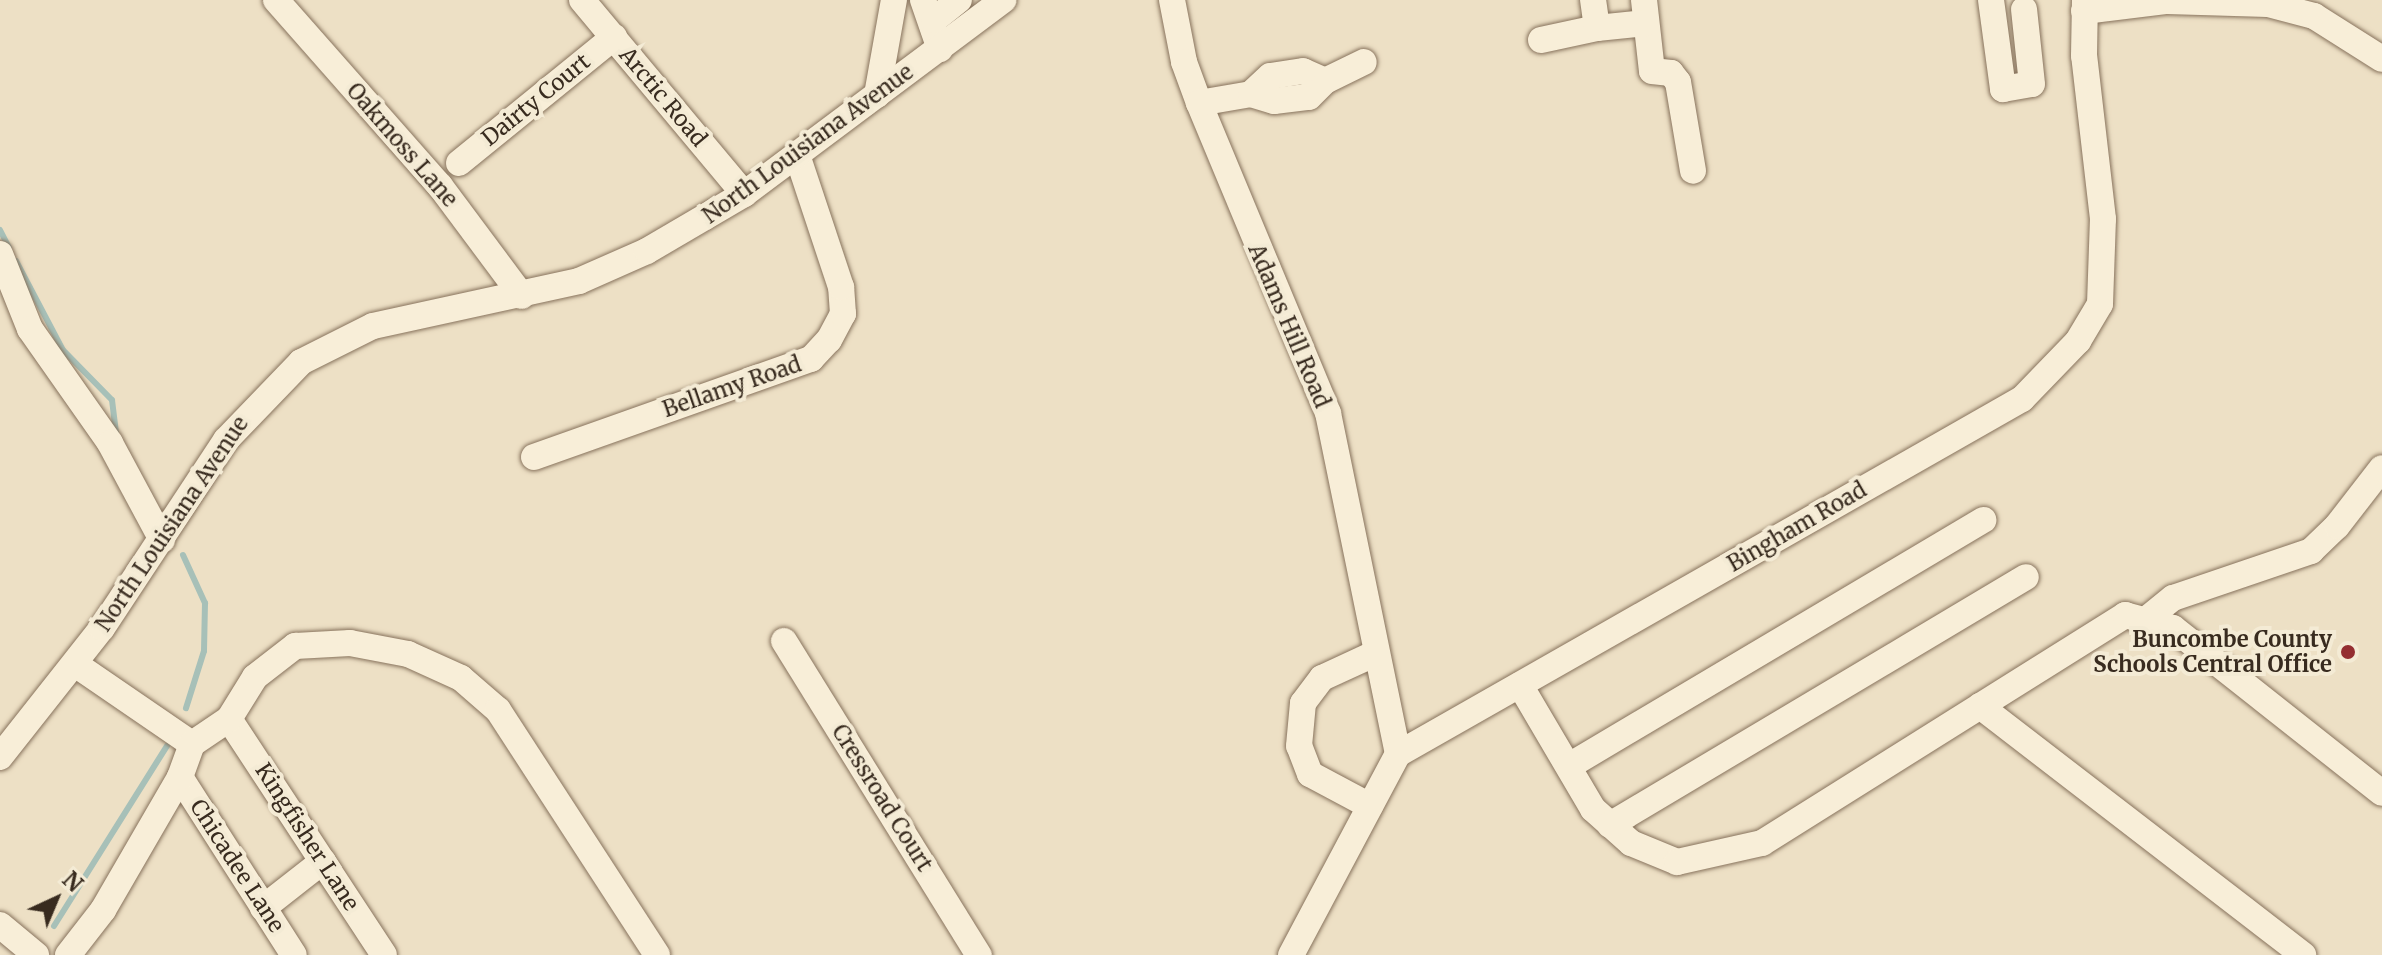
<!DOCTYPE html>
<html>
<head>
<meta charset="utf-8">
<style>
	body { margin:0 }
	#map { position:relative; width:2382px; height:955px; overflow:hidden; background:#ede0c5; font-family:Merriweather,serif }
	div>[style] { position:absolute }
	.stream>* { height:6px; margin:-3px; padding:0 3px; transform-origin:3px; border-radius:3px; background:#a7c0b8 }
	.roads { filter:drop-shadow(0 0 2px #87725c) drop-shadow(0 0 2px #87725c) }
	.minor>* { height:26px; margin:-13px; padding:0 13px; transform-origin:13px; border-radius:13px; background:#f8eed8 }
	.dots>* { width:22px; height:22px; translate:-50% -50%; box-sizing:border-box; border:4px solid #f4ebd5; border-radius:50% }
	span { translate:-50% -50%; white-space:nowrap; text-align:center; line-height:1.15; -webkit-text-stroke:8px #f4ebd5; paint-order:stroke }
	.street-label { font-size:22px; color:#382b1f }
	.poi-label { font-size:22px; color:#382b1f; font-weight:700 }
	.right { translate:-100% -50%; text-align:right }
	.north { position:absolute; left:16px; top:859px; width:80px; height:80px; -webkit-text-stroke:6px #f4ebd5; paint-order:stroke; rotate:44deg; font-size:22px; font-weight:700; line-height:32px; text-align:center; color:#382b1f }
	.north::after { content:''; display:block; margin:auto; width:28px; height:36px; background:#382b1f; clip-path:polygon(50% 0,100% 100%,50% 72%,0 100%) }
</style>
</head>
<body>
<div id="map">
	<div class="stream">
		<i style="left:0;top:230px;width:20px;rotate:63deg"></i>
		<i style="left:16px;top:261px;width:101px;rotate:62.2deg"></i>
		<i style="left:63px;top:350px;width:70px;rotate:45.6deg"></i>
		<i style="left:112px;top:400px;width:34px;rotate:83deg"></i>
		<i style="left:183px;top:555px;width:53px;rotate:65.4deg"></i>
		<i style="left:205px;top:603px;width:48px;rotate:91.2deg"></i>
		<i style="left:204px;top:651px;width:60px;rotate:107.5deg"></i>
		<i style="left:54px;top:926px;width:213px;rotate:-57.9deg"></i>
	</div>
	<div class="roads">
		<div class="minor">
			<i style="left:276px;top:0;width:248px;rotate:48.6deg"></i>
			<i style="left:440px;top:186px;width:137px;rotate:53.3deg"></i>
			<i style="left:582px;top:0;width:253px;rotate:50.1deg"></i>
			<i style="left:923px;top:0;width:52px;rotate:70.9deg"></i>
			<i style="left:1172px;top:0;width:63px;rotate:79deg"></i>
			<i style="left:1184px;top:62px;width:44px;rotate:69.9deg"></i>
			<i style="left:1199px;top:103px;width:336px;rotate:67.4deg"></i>
			<i style="left:1328px;top:413px;width:348px;rotate:78.4deg"></i>
			<i style="left:1644px;top:0;width:71px;rotate:83.6deg"></i>
			<i style="left:1652px;top:71px;width:19px;rotate:6deg"></i>
			<i style="left:1671px;top:73px;width:11px;rotate:52deg"></i>
			<i style="left:1678px;top:82px;width:90px;rotate:80.4deg"></i>
			<i style="left:1991px;top:0;width:90px;rotate:82.3deg"></i>
			<i style="left:2003px;top:89px;width:29px;rotate:-10deg"></i>
			<i style="left:2032px;top:84px;width:75px;rotate:-96.1deg"></i>
			<i style="left:2084px;top:11px;width:84px;rotate:-6.9deg"></i>
			<i style="left:2167px;top:1px;width:101px;rotate:1.7deg"></i>
			<i style="left:2268px;top:4px;width:48px;rotate:14.6deg"></i>
			<i style="left:2314px;top:16px;width:80px;rotate:32.3deg"></i>
			<i style="left:934px;top:20px;width:32px;rotate:-39deg"></i>
			<i style="left:1597px;top:28px;width:49px;rotate:-5.8deg"></i>
			<i style="left:1541px;top:40px;width:57px;rotate:-12.1deg"></i>
			<i style="left:1597px;top:28px;width:28px;rotate:-98deg"></i>
			<i style="left:1325px;top:81px;width:43px;rotate:-26deg"></i>
			<i style="left:877px;top:95px;width:97px;rotate:-79.9deg"></i>
			<i style="left:1199px;top:103px;width:53px;rotate:-9.8deg"></i>
			<i style="left:1251px;top:94px;width:24px;rotate:17deg"></i>
			<i style="left:1274px;top:101px;width:35px;rotate:-7deg"></i>
			<i style="left:1309px;top:97px;width:23px;rotate:-45deg"></i>
			<i style="left:1325px;top:81px;width:24px;rotate:-156deg"></i>
			<i style="left:1303px;top:71px;width:33px;rotate:171deg"></i>
			<i style="left:1270px;top:76px;width:26px;rotate:137deg"></i>
			<i style="left:459px;top:163px;width:200px;rotate:-39.1deg"></i>
			<i style="left:0;top:254px;width:81px;rotate:68.2deg"></i>
			<i style="left:30px;top:329px;width:139px;rotate:54.9deg"></i>
			<i style="left:110px;top:443px;width:110px;rotate:61.8deg"></i>
			<i style="left:534px;top:457px;width:294px;rotate:-19.5deg"></i>
			<i style="left:811px;top:359px;width:26px;rotate:-47deg"></i>
			<i style="left:829px;top:340px;width:30px;rotate:-62deg"></i>
			<i style="left:843px;top:314px;width:27px;rotate:-94deg"></i>
			<i style="left:841px;top:287px;width:139px;rotate:-108.4deg"></i>
			<i style="left:2148px;top:618px;width:32px;rotate:-39deg"></i>
			<i style="left:2173px;top:598px;width:146px;rotate:-18.8deg"></i>
			<i style="left:2311px;top:551px;width:36px;rotate:-44deg"></i>
			<i style="left:2337px;top:526px;width:73px;rotate:-52.2deg"></i>
			<i style="left:784px;top:641px;width:370px;rotate:58.2deg"></i>
			<i style="left:75px;top:664px;width:142px;rotate:34.4deg"></i>
			<i style="left:1520px;top:685px;width:144px;rotate:59.5deg"></i>
			<i style="left:1593px;top:809px;width:51px;rotate:41.8deg"></i>
			<i style="left:1631px;top:843px;width:50px;rotate:22.4deg"></i>
			<i style="left:1677px;top:862px;width:87px;rotate:-12.6deg"></i>
			<i style="left:1762px;top:843px;width:429px;rotate:-32.1deg"></i>
			<i style="left:2125px;top:615px;width:50px;rotate:15.2deg"></i>
			<i style="left:2173px;top:628px;width:266px;rotate:38.3deg"></i>
			<i style="left:1980px;top:706px;width:408px;rotate:37.6deg"></i>
			<i style="left:229px;top:719px;width:282px;rotate:56.7deg"></i>
			<i style="left:0;top:757px;width:164px;rotate:-51.7deg"></i>
			<i style="left:102px;top:628px;width:225px;rotate:-56.6deg"></i>
			<i style="left:226px;top:440px;width:108px;rotate:-46.1deg"></i>
			<i style="left:301px;top:362px;width:80px;rotate:-26.6deg"></i>
			<i style="left:373px;top:326px;width:211px;rotate:-12.3deg"></i>
			<i style="left:579px;top:281px;width:74px;rotate:-23.8deg"></i>
			<i style="left:647px;top:251px;width:113px;rotate:-30.4deg"></i>
			<i style="left:744px;top:194px;width:324px;rotate:-36.8deg"></i>
			<i style="left:1569px;top:766px;width:482px;rotate:-30.7deg"></i>
			<i style="left:180px;top:777px;width:211px;rotate:57.4deg"></i>
			<i style="left:1370px;top:806px;width:68px;rotate:-151.9deg"></i>
			<i style="left:1310px;top:774px;width:30px;rotate:-111deg"></i>
			<i style="left:1299px;top:746px;width:43px;rotate:-84.7deg"></i>
			<i style="left:1303px;top:703px;width:31px;rotate:-53deg"></i>
			<i style="left:1322px;top:678px;width:60px;rotate:-24.8deg"></i>
			<i style="left:1610px;top:825px;width:484px;rotate:-30.8deg"></i>
			<i style="left:263px;top:908px;width:76px;rotate:-38.1deg"></i>
			<i style="left:0;top:925px;width:47px;rotate:39.8deg"></i>
			<i style="left:68px;top:955px;width:57px;rotate:-52.1deg"></i>
			<i style="left:103px;top:910px;width:154px;rotate:-59.9deg"></i>
			<i style="left:180px;top:777px;width:35px;rotate:-70deg"></i>
			<i style="left:192px;top:744px;width:45px;rotate:-34deg"></i>
			<i style="left:229px;top:719px;width:49px;rotate:-58.2deg"></i>
			<i style="left:255px;top:677px;width:51px;rotate:-37.8deg"></i>
			<i style="left:295px;top:646px;width:55px;rotate:-3.1deg"></i>
			<i style="left:350px;top:643px;width:59px;rotate:10.7deg"></i>
			<i style="left:408px;top:654px;width:58px;rotate:24.4deg"></i>
			<i style="left:461px;top:678px;width:49px;rotate:40.9deg"></i>
			<i style="left:498px;top:710px;width:292px;rotate:57deg"></i>
			<i style="left:1291px;top:955px;width:228px;rotate:-62deg"></i>
			<i style="left:1398px;top:754px;width:718px;rotate:-29.64deg"></i>
			<i style="left:2022px;top:399px;width:81px;rotate:-46deg"></i>
			<i style="left:2078px;top:341px;width:43px;rotate:-59.3deg"></i>
			<i style="left:2100px;top:304px;width:85px;rotate:-88deg"></i>
			<i style="left:2103px;top:219px;width:164px;rotate:-96.6deg"></i>
			<i style="left:2084px;top:56px;width:56px;rotate:-89deg"></i>
		</div>
	</div>
	<div class="dots">
		<i style="left:2348px;top:652px;background:#942e31"></i>
	</div>
	<div class="street-label">
		<span style="left:663px;top:97px;rotate:50deg">Arctic Road</span>
		<span style="left:536px;top:100px;rotate:-39deg">Dairty Court</span>
		<span style="left:808px;top:144px;rotate:-36deg">North Louisiana Avenue</span>
		<span style="left:402px;top:145px;rotate:49deg">Oakmoss Lane</span>
		<span style="left:1289px;top:326px;rotate:67deg">Adams Hill Road</span>
		<span style="left:732px;top:387px;rotate:-19deg">Bellamy Road</span>
		<span style="left:172px;top:524px;rotate:-56deg">North Louisiana Avenue</span>
		<span style="left:1797px;top:527px;rotate:-30deg">Bingham Road</span>
		<span style="left:882px;top:798px;rotate:58deg">Cressroad Court</span>
		<span style="left:307px;top:837px;rotate:57deg">Kingfisher Lane</span>
		<span style="left:237px;top:866px;rotate:57deg">Chicadee Lane</span>
	</div>
	<div class="poi-label">
		<span class="right" style="left:2332px;top:652px">Buncombe County<br>Schools Central Office</span>
	</div>
	<div class="north">N</div>
</div>
</body>
</html>
